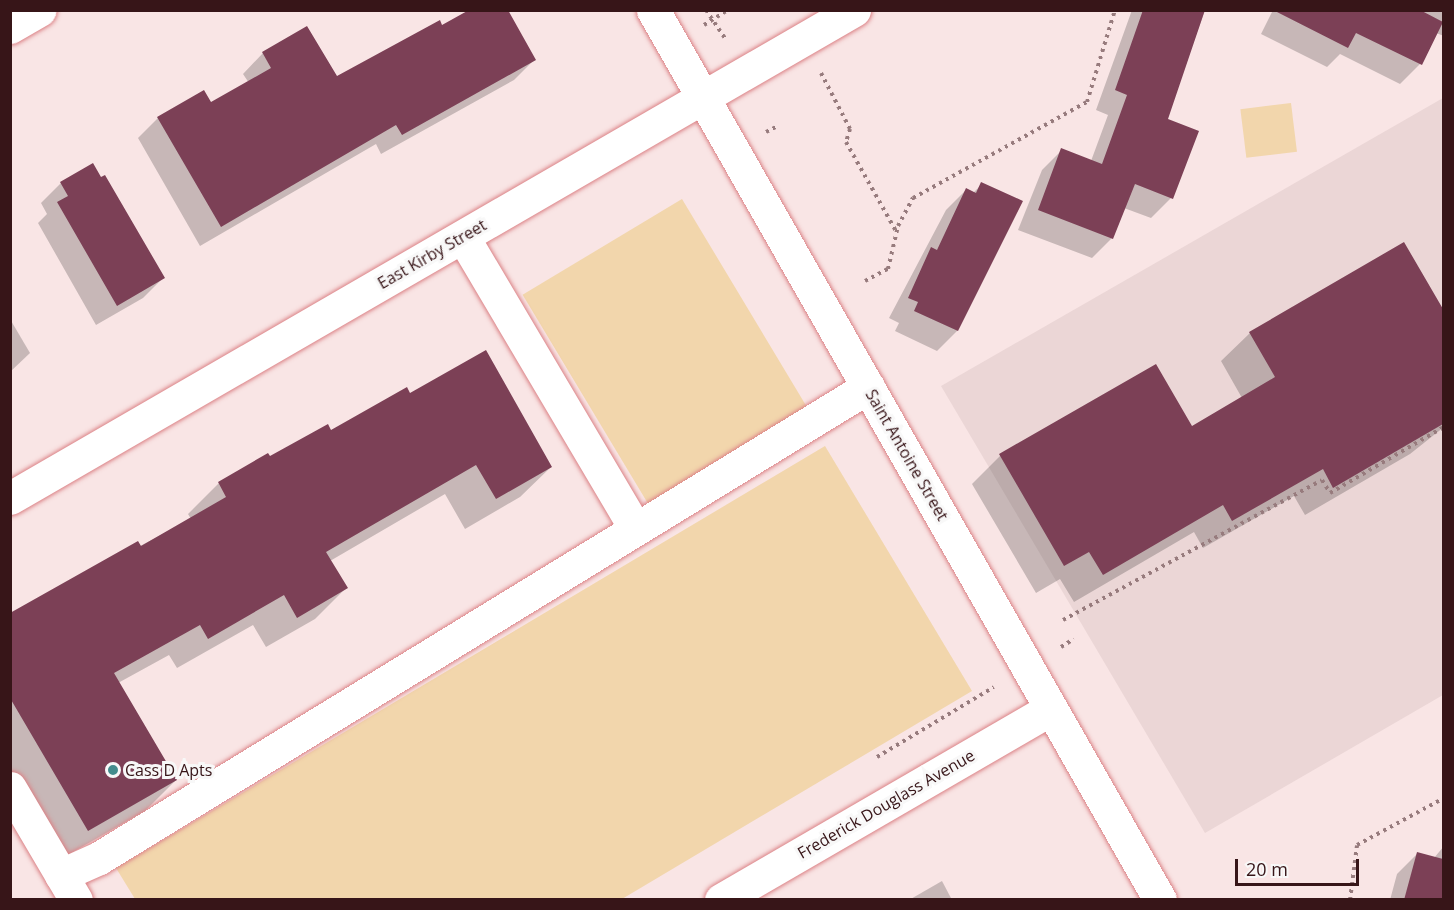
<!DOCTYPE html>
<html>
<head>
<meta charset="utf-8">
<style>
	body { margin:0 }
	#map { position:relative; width:1454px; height:910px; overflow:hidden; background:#f9e5e5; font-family:"Open Sans",sans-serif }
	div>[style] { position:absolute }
	.built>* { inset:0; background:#ebd6d6 }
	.green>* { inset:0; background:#f2d6ac; transform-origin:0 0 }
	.shadow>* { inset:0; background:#0003 }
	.building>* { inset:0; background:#7c4056 }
	.path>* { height:4px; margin-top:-2px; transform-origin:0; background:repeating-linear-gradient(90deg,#977b7d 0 3px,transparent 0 7.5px) }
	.roads { filter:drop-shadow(0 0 2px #db8286) drop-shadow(0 0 2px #db8286) }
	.minor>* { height:33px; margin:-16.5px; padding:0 16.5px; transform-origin:16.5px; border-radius:16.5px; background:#fff }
	.dots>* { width:16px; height:16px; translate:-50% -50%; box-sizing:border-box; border:3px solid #f8f8f8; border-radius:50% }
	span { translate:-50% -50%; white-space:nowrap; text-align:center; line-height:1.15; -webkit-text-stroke:6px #f8f8f8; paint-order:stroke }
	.street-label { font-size:16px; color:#371518 }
	.poi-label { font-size:16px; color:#371518 }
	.left { translate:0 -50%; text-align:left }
	.frame { position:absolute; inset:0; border:12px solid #371518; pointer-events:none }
	.scale { position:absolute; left:1235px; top:859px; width:124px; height:27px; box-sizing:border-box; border:3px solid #371518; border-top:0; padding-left:8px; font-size:18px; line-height:21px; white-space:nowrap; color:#371518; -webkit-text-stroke:4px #f8f8f8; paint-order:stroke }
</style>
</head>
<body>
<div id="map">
	<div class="built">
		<i style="clip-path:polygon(1443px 98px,1443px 695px,1205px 833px,941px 386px)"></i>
	</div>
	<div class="green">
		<i style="left:1291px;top:103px;width:49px;height:51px;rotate:83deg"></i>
		<i style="left:682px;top:199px;width:251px;height:186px;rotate:59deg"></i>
		<i style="clip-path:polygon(825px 446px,972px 691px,622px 899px,135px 899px,116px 868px)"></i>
	</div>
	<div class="shadow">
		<i style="clip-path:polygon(1132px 10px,1205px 10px,1166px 120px,1171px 198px,1151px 218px,1124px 208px,1112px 238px,1092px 258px,1018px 230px,1042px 170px,1062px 150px,1091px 161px,1108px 115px,1096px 110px)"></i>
		<i style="clip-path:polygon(1267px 10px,1444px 10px,1444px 36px,1436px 33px,1420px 64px,1400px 84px,1340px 54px,1327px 67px,1261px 34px,1272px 12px)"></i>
		<i style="clip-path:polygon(263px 53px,336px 78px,534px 60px,514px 80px,381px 154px,376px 144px,200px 246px,138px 138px,158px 118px,211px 105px,249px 83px,243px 74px)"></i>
		<i style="clip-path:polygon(93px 165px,163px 278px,143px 298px,96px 325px,38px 223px,47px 214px,41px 203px,61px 183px)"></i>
		<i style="clip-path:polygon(982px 184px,1021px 202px,957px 331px,937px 351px,895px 331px,899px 323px,889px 318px,946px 210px,966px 190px,973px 193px)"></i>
		<i style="clip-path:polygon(1404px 244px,1444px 312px,1444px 427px,1410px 454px,1305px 515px,1294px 496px,1203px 548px,1194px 532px,1074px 602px,1060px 579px,1036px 593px,972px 484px,1000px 456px,1191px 428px,1242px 398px,1221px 361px,1250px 333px)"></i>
		<i style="clip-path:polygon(10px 319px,30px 353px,10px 372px)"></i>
		<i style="clip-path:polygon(410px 395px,551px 467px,520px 497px,465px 529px,445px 494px,330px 561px,346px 588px,315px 619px,266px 647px,253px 625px,177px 668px,169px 655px,118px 683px,176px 780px,145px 811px,57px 861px,10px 780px,10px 615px,191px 519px,188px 514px,219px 483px,268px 455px,269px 458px)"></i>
		<i style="clip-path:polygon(1444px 846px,1444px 900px,1390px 900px,1397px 874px,1417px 854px,1434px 858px)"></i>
		<i style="clip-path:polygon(942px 881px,952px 900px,909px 900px)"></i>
	</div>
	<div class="building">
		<i style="clip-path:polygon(469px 10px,508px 10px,536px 60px,402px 135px,396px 125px,221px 227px,157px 117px,204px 90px,211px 102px,271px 68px,262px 52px,307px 26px,337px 76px,440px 20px,442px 25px)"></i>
		<i style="clip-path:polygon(1143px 10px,1205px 10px,1168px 119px,1199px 131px,1173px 199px,1135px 184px,1113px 239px,1038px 210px,1061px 148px,1102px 164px,1127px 95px,1115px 90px)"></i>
		<i style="clip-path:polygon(1273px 10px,1420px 10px,1443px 22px,1422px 65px,1356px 33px,1348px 48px)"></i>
		<i style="clip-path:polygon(93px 163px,101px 177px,105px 175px,165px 278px,117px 306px,57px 202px,68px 196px,60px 182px)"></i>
		<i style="clip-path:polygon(981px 182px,1023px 201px,958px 331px,914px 311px,918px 302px,908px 298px,931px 247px,937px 250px,966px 188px,976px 193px)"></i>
		<i style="clip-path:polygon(1404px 242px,1443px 309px,1443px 424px,1333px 488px,1323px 469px,1232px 521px,1223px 505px,1103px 575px,1089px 552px,1064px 566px,999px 454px,1156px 364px,1192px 426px,1275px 377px,1249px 332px)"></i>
		<i style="clip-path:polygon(486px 350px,552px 467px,496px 499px,476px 465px,326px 552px,348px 588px,297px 618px,284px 595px,208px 639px,200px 625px,114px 673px,177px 780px,88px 831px,10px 698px,10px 613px,138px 541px,141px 546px,226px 497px,218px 482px,268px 453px,270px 456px,328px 424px,331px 430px,407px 387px,410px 393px)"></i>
		<i style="clip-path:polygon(1417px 852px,1443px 859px,1443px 900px,1404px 900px)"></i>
	</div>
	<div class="path">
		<i style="left:706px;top:10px;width:36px;rotate:56deg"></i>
		<i style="left:704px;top:25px;width:28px;rotate:-32deg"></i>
		<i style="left:821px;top:73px;width:63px;rotate:62.6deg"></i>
		<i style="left:850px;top:129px;width:14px;rotate:107deg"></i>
		<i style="left:846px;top:142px;width:104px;rotate:60.7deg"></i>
		<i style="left:766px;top:132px;width:11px;rotate:-27deg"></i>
		<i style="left:865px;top:281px;width:26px;rotate:-28deg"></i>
		<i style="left:888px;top:269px;width:44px;rotate:-76.9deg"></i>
		<i style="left:898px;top:226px;width:32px;rotate:-62deg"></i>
		<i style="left:913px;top:198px;width:199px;rotate:-28.9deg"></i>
		<i style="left:1087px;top:102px;width:96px;rotate:-73.1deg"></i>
		<i style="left:1063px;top:620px;width:294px;rotate:-28.4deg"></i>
		<i style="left:1322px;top:480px;width:15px;rotate:58deg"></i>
		<i style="left:1330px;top:493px;width:132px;rotate:-30.1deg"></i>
		<i style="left:1061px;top:647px;width:15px;rotate:-32deg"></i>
		<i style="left:877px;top:757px;width:136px;rotate:-30.9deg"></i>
		<i style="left:1350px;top:900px;width:55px;rotate:-82.7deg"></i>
		<i style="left:1357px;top:845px;width:99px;rotate:-28.4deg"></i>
	</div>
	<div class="roads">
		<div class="minor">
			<i style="left:653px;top:10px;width:1024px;rotate:60.33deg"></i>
			<i style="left:10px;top:27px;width:34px;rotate:-30deg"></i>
			<i style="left:463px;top:237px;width:339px;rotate:59.4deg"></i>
			<i style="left:10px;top:498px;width:975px;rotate:-30.04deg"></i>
			<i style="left:10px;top:788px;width:130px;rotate:59.5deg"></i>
			<i style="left:61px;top:875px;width:42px;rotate:-24.1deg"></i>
			<i style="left:99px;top:858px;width:902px;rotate:-31.49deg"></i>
			<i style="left:721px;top:900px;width:381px;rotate:-30.1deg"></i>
		</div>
	</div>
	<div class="dots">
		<i style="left:113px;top:770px;background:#438c8d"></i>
	</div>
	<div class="street-label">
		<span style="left:432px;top:254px;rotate:-30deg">East Kirby Street</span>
		<span style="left:907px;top:455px;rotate:60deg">Saint Antoine Street</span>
		<span style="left:886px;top:804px;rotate:-30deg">Frederick Douglass Avenue</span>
	</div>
	<div class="poi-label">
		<span class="left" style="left:125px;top:770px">Cass D Apts</span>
	</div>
	<div class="frame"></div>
	<div class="scale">20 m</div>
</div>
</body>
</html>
